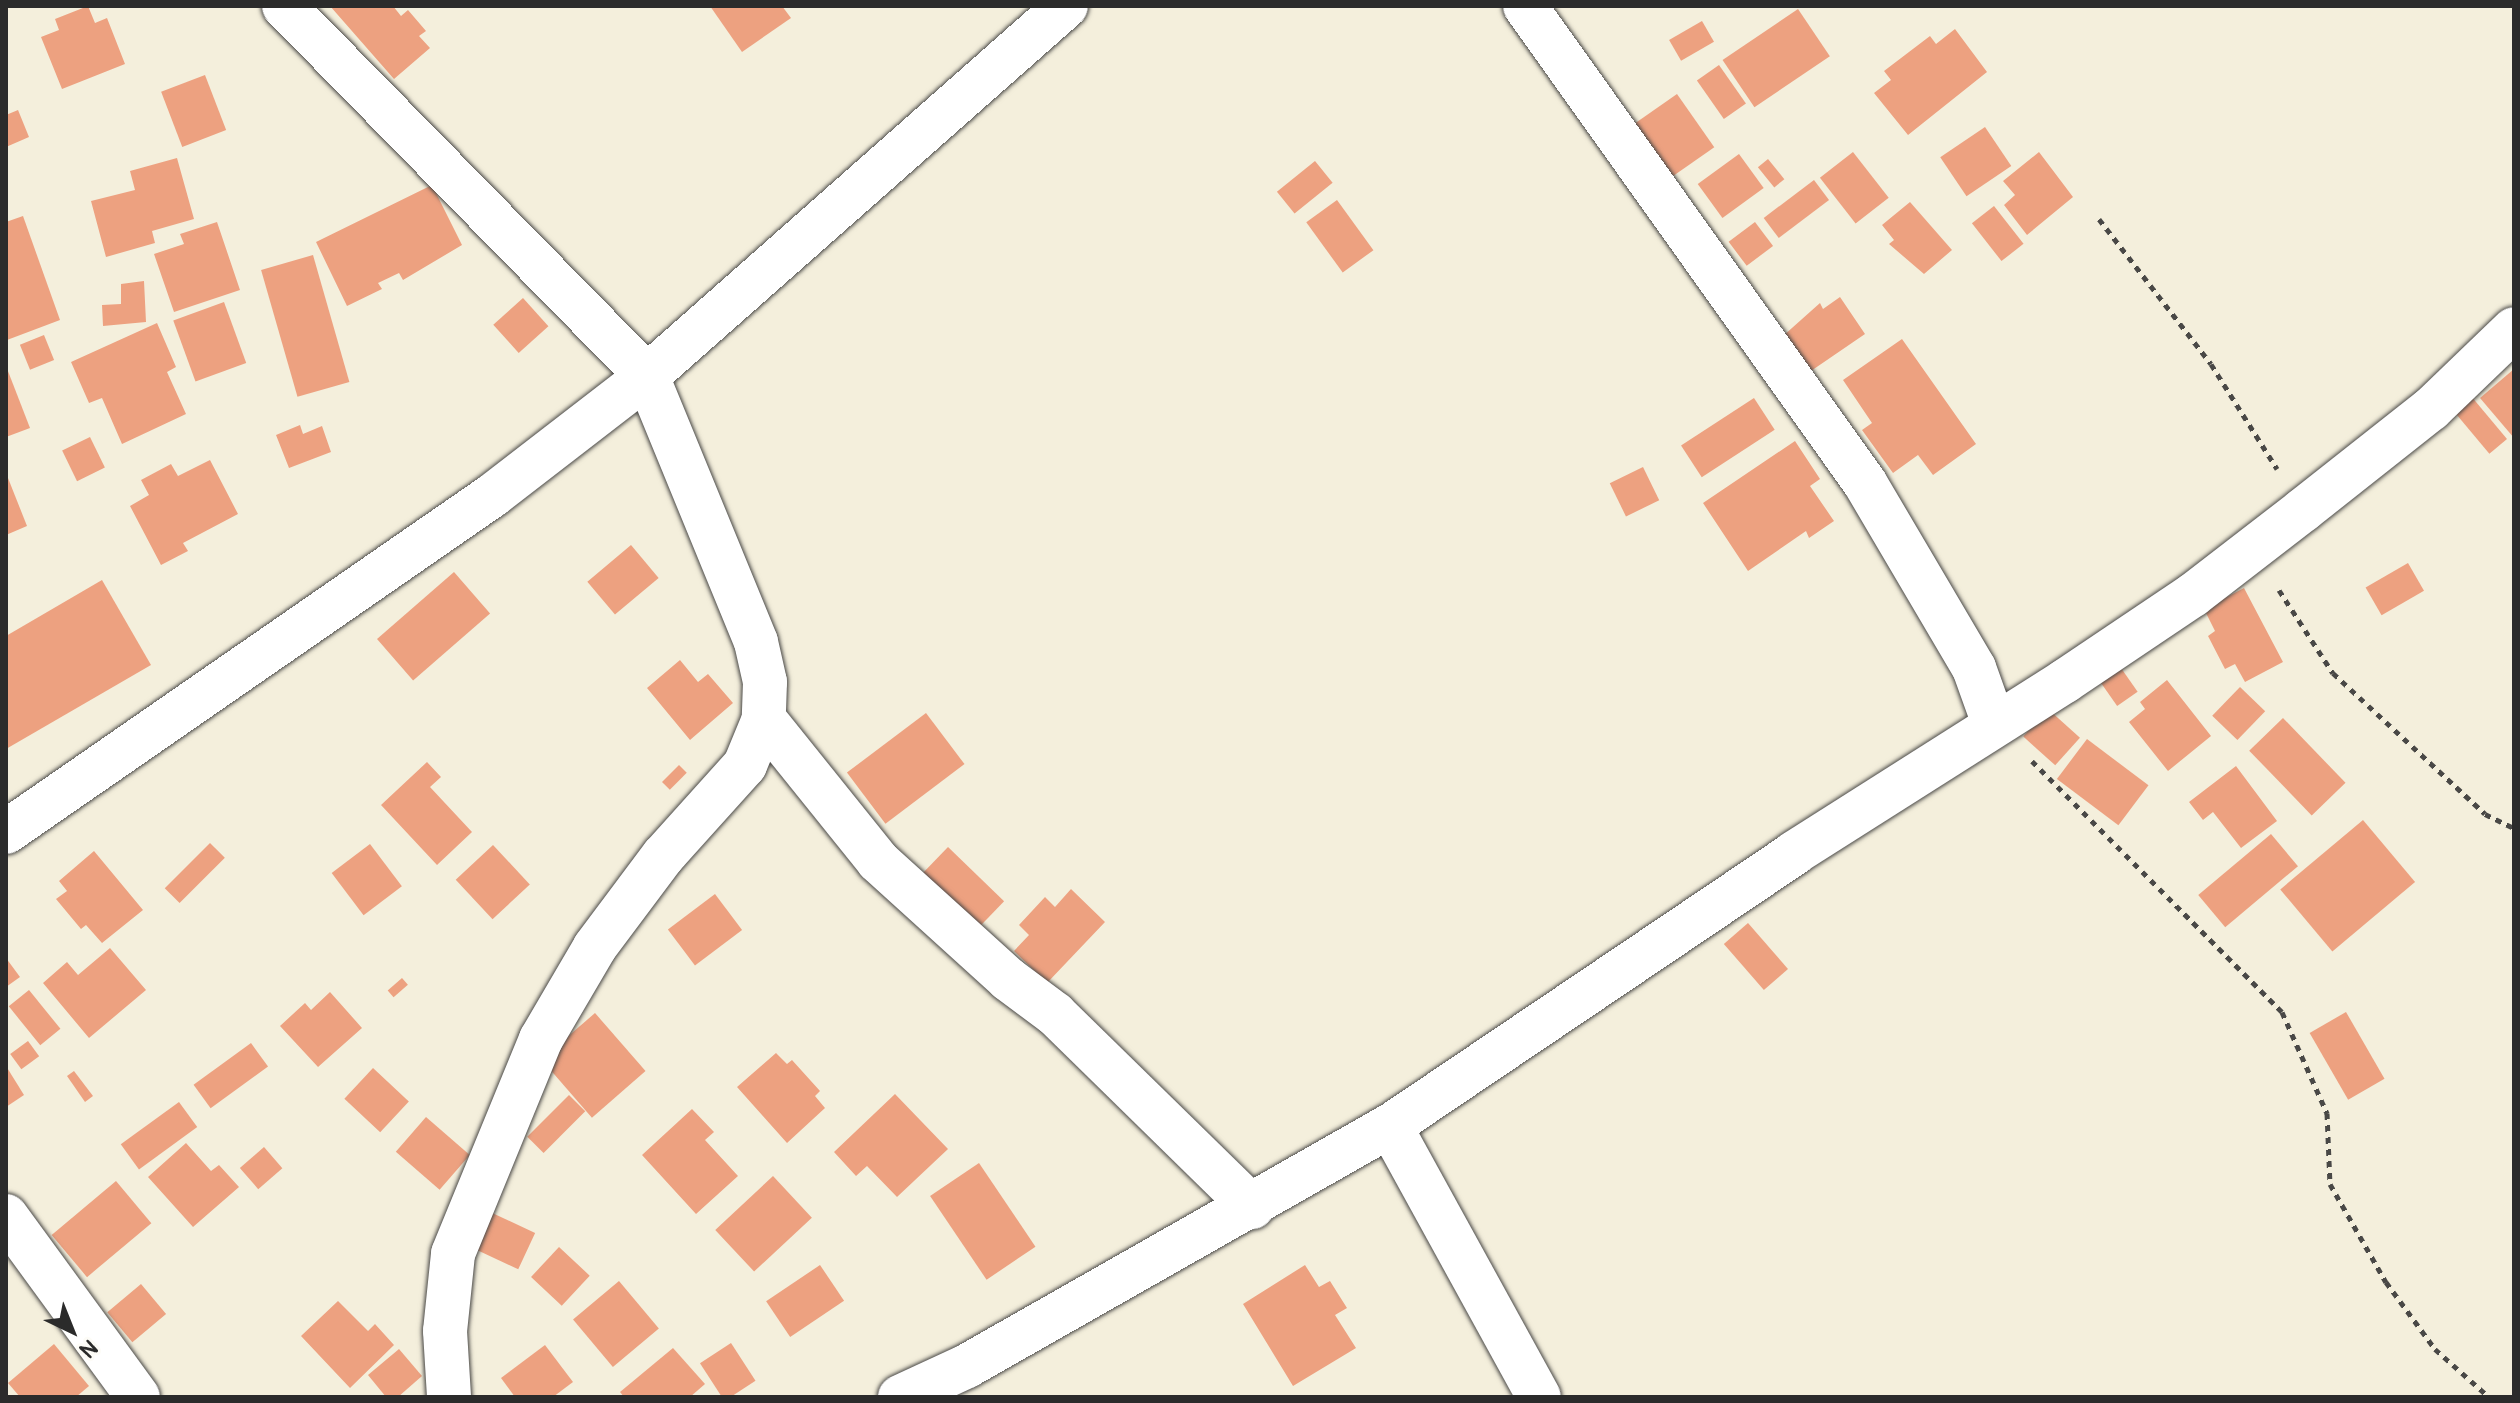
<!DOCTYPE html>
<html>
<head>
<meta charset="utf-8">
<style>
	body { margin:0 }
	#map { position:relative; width:2520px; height:1403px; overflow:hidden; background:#f4efdc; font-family:Pangolin,sans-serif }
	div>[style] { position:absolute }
	.building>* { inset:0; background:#eda180; transform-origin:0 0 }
	.path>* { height:5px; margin-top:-2.5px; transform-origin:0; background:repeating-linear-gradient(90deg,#494846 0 6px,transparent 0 12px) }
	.roads { filter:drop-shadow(0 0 2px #494846) drop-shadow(0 0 2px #494846) }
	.minor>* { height:44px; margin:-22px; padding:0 22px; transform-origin:22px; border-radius:22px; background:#fff }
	span { translate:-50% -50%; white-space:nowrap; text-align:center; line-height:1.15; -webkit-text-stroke:6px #fdfcf7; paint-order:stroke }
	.frame { position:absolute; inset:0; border:8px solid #2b2b2b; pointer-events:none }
	.north { position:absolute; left:32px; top:1291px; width:80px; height:80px; -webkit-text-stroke:6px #fdfcf7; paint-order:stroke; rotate:137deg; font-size:22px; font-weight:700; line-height:32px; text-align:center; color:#2b2b2b }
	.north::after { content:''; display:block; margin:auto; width:28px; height:36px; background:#2b2b2b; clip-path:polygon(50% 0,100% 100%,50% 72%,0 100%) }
</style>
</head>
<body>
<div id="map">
	<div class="building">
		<i style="clip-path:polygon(88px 6px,95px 23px,107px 18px,125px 64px,62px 89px,41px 37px,59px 30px,55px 19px)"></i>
		<i style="clip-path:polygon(330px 6px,393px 6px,401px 16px,408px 10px,426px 31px,419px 36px,430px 48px,394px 79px)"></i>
		<i style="clip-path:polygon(710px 6px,782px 6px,791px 18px,742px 52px)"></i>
		<i style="left:1798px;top:9px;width:57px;height:91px;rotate:56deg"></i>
		<i style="left:1702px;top:21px;width:24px;height:38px;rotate:60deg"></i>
		<i style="clip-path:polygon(1955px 29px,1987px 72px,1908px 135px,1874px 93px,1891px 80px,1884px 71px,1930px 36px,1936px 44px)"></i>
		<i style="left:1719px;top:65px;width:47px;height:27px;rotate:55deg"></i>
		<i style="left:205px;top:75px;width:59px;height:47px;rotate:69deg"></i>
		<i style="left:1677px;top:94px;width:65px;height:52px;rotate:55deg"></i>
		<i style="clip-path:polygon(18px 110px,29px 137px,6px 147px,6px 115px)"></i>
		<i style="left:1985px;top:127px;width:47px;height:54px;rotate:56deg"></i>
		<i style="left:1853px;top:152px;width:58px;height:42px;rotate:52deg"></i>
		<i style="clip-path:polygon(2039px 152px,2073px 197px,2027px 235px,2004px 205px,2015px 195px,2003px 181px)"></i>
		<i style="left:1739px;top:154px;width:42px;height:51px;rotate:54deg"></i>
		<i style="clip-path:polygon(177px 158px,194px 219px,152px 231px,155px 243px,106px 257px,91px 201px,135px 190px,130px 171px)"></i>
		<i style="left:1768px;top:159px;width:26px;height:13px;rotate:51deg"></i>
		<i style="left:1315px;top:161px;width:28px;height:49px;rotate:51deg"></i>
		<i style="left:1814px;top:180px;width:25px;height:63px;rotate:53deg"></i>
		<i style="clip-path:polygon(432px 185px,462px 245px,403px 280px,399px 273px,378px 283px,382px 289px,347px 306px,316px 242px)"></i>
		<i style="left:1337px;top:200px;width:62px;height:38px;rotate:54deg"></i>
		<i style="clip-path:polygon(1910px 202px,1952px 250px,1924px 274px,1889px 244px,1894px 240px,1882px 225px)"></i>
		<i style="left:1994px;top:206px;width:48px;height:28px;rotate:52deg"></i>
		<i style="clip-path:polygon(23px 216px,60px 320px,7px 340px,6px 222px)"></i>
		<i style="clip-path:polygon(217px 222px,240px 290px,174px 312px,154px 254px,184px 244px,180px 234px)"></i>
		<i style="left:1755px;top:222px;width:30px;height:33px;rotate:53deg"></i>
		<i style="left:313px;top:255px;width:132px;height:54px;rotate:74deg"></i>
		<i style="clip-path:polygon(144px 281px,146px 322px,103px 326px,102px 305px,121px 304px,121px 284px)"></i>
		<i style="clip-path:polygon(1840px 297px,1865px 334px,1808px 373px,1783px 336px,1820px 303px,1823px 309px)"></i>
		<i style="left:523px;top:298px;width:38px;height:40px;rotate:48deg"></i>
		<i style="left:224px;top:302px;width:65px;height:54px;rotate:70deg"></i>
		<i style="clip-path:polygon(157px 323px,176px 367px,167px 372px,186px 414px,122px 444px,102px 398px,89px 403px,71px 362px)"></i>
		<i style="left:44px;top:335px;width:27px;height:26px;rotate:68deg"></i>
		<i style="clip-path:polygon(1902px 339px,1976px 444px,1933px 475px,1918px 455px,1893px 473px,1862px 430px,1872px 423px,1843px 380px)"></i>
		<i style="clip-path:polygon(6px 366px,30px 428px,6px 437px)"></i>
		<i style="clip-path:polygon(2514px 369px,2514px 438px,2480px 398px)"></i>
		<i style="left:2471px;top:396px;width:56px;height:23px;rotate:50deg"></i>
		<i style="left:1754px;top:398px;width:38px;height:87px;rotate:57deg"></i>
		<i style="clip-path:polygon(300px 425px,303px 434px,322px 426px,331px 452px,289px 468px,276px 435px)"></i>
		<i style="left:90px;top:437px;width:34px;height:31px;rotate:64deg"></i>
		<i style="clip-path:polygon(1795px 441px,1820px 479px,1810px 486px,1834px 521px,1809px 538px,1806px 531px,1748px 571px,1703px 503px)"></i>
		<i style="clip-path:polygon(210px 460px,238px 514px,183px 543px,188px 551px,161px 565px,130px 506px,149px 495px,141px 480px,171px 464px,178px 476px)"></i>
		<i style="left:1643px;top:467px;width:37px;height:37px;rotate:64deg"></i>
		<i style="clip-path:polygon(6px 473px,27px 526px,6px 535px)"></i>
		<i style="left:631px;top:545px;width:43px;height:57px;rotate:50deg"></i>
		<i style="left:2408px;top:563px;width:32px;height:49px;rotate:60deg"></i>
		<i style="left:454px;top:572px;width:55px;height:102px;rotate:49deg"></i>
		<i style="clip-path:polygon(102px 580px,151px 665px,6px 749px,6px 636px)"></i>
		<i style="clip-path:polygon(2244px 588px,2283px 662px,2245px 682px,2235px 664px,2225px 669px,2208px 636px,2215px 631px,2204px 609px)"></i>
		<i style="clip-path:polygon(680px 660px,698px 682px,708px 674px,733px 703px,690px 740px,647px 688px)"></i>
		<i style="left:2121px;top:668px;width:29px;height:25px;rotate:55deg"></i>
		<i style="clip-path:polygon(2167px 680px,2211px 736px,2168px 771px,2129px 722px,2145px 709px,2140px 702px)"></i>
		<i style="left:2240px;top:687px;width:35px;height:40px;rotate:44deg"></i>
		<i style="left:2048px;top:709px;width:43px;height:37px;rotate:42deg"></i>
		<i style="left:926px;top:713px;width:64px;height:99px;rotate:53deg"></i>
		<i style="left:2283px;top:718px;width:90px;height:47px;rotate:46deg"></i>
		<i style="left:2087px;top:739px;width:77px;height:50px;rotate:37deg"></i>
		<i style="clip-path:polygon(427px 762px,441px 777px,430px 787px,472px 832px,437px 865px,381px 805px)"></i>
		<i style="left:679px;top:765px;width:11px;height:24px;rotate:45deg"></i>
		<i style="clip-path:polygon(2236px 766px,2277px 821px,2241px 848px,2213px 812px,2203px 820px,2189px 802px)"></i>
		<i style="left:2363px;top:820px;width:81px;height:108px;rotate:50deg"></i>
		<i style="left:2271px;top:834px;width:42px;height:95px;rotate:50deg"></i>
		<i style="left:210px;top:843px;width:21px;height:64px;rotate:45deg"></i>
		<i style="left:370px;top:844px;width:53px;height:48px;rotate:53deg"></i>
		<i style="left:493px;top:845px;width:54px;height:51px;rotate:47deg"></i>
		<i style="left:948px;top:847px;width:78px;height:42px;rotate:44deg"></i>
		<i style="clip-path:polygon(94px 851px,143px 910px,102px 943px,86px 925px,81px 929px,56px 899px,67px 891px,59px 881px)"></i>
		<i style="clip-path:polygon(1071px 889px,1105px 922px,1047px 983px,1014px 951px,1029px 935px,1019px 925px,1045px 897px,1055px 907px)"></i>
		<i style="left:715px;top:894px;width:45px;height:59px;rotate:53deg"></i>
		<i style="left:1748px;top:923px;width:61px;height:32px;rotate:49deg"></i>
		<i style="clip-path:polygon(110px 948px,146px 990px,89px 1038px,43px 983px,67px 962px,78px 975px)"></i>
		<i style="clip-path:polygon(6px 958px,20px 977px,6px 987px)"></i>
		<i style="left:402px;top:978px;width:9px;height:19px;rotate:49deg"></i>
		<i style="left:29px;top:990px;width:50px;height:26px;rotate:51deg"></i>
		<i style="clip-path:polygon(330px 992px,362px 1028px,318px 1067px,280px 1026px,305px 1003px,311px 1010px)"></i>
		<i style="left:2346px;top:1012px;width:77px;height:42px;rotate:60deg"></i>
		<i style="left:595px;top:1013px;width:77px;height:71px;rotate:49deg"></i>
		<i style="left:28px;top:1041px;width:19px;height:22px;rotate:54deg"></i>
		<i style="left:251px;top:1043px;width:29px;height:71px;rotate:54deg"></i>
		<i style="clip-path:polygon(776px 1053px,787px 1064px,792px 1060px,820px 1091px,815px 1096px,825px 1108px,787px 1143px,737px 1087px)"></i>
		<i style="clip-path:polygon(6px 1066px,24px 1095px,6px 1107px)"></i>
		<i style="left:373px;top:1068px;width:49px;height:42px;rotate:43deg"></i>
		<i style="clip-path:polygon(74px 1071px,93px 1096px,85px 1102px,67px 1076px)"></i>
		<i style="clip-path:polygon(895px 1094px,948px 1149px,897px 1197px,867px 1166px,856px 1176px,834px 1152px)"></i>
		<i style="left:569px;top:1095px;width:23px;height:59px;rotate:45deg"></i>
		<i style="left:179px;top:1102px;width:31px;height:72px;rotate:54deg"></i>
		<i style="clip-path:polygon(692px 1109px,714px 1132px,705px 1140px,738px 1176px,696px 1214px,642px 1155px)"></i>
		<i style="left:426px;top:1117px;width:58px;height:46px;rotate:41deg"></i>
		<i style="clip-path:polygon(186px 1143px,211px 1171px,219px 1165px,239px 1187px,193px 1227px,148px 1177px)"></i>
		<i style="left:264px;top:1147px;width:28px;height:32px;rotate:49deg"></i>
		<i style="left:979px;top:1163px;width:101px;height:59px;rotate:56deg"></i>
		<i style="left:773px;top:1176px;width:57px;height:79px;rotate:47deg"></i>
		<i style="left:116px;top:1181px;width:55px;height:84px;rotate:50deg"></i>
		<i style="left:488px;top:1211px;width:52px;height:40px;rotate:25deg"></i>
		<i style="left:559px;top:1247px;width:42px;height:41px;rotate:43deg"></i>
		<i style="left:820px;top:1265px;width:43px;height:65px;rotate:56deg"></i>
		<i style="clip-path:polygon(1305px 1265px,1319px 1287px,1330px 1281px,1347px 1308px,1335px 1315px,1356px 1348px,1293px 1386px,1243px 1304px)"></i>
		<i style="left:619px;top:1281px;width:62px;height:60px;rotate:50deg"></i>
		<i style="left:141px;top:1284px;width:39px;height:44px;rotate:50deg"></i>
		<i style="clip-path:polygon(338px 1301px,368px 1331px,375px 1324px,394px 1345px,350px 1388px,301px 1336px)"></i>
		<i style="left:731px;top:1343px;width:45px;height:37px;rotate:57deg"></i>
		<i style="clip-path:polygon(54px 1344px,89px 1386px,76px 1397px,20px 1397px,8px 1383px)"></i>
		<i style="clip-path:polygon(545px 1345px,573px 1382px,553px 1397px,515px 1397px,501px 1378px)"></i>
		<i style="clip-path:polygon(673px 1348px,705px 1384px,690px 1397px,624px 1397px,620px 1392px)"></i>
		<i style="clip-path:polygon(399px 1349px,422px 1376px,398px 1397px,386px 1397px,368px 1375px)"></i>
	</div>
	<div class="path">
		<i style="left:2099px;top:219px;width:183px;rotate:52.3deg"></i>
		<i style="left:2211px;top:364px;width:124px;rotate:57.8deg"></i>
		<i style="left:2279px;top:590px;width:99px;rotate:57deg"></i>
		<i style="left:2333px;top:673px;width:207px;rotate:42.8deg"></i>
		<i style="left:2485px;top:814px;width:32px;rotate:26deg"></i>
		<i style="left:2032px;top:761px;width:354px;rotate:45.1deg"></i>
		<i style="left:2282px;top:1012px;width:111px;rotate:66deg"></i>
		<i style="left:2327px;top:1113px;width:71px;rotate:87.6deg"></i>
		<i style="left:2330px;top:1184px;width:113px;rotate:60.3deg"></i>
		<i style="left:2386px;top:1282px;width:83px;rotate:53.8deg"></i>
		<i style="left:2435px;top:1349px;width:72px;rotate:41.6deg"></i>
	</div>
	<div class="roads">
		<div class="minor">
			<i style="left:284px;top:6px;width:518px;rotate:45.55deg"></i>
			<i style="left:647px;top:376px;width:287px;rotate:67.7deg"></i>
			<i style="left:756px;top:642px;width:41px;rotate:77.3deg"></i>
			<i style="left:765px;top:682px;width:37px;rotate:92deg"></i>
			<i style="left:764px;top:719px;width:50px;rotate:112.4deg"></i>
			<i style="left:745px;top:765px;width:122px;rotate:132deg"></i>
			<i style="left:663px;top:856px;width:114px;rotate:126.8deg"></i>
			<i style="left:595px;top:947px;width:107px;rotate:120.4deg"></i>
			<i style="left:541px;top:1039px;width:232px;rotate:112.3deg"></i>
			<i style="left:453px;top:1254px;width:77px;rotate:95.9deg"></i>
			<i style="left:445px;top:1331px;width:66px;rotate:86.5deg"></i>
			<i style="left:1525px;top:6px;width:586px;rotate:54.52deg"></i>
			<i style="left:1865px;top:483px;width:215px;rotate:59.5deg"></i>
			<i style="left:1974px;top:668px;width:59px;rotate:70.3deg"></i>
			<i style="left:764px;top:719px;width:182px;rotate:51.2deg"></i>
			<i style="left:878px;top:861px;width:176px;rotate:42.2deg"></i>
			<i style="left:1008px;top:979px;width:59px;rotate:36.7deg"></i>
			<i style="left:1055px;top:1014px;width:276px;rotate:44.4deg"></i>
			<i style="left:6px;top:832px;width:592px;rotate:-34.68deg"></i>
			<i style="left:493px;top:495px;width:195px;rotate:-37.7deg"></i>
			<i style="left:647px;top:376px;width:559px;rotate:-41.45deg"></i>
			<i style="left:1390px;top:1126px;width:309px;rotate:61.2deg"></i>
			<i style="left:6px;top:1216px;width:224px;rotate:53.9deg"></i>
			<i style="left:900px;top:1397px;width:74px;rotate:-24.8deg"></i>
			<i style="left:967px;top:1366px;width:486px;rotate:-29.6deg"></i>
			<i style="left:1390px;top:1126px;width:488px;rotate:-34deg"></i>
			<i style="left:1794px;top:853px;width:321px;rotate:-32.4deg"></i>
			<i style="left:2065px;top:681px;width:154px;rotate:-33.9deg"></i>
			<i style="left:2193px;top:595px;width:139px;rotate:-37.7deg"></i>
			<i style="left:2303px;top:510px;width:163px;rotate:-38.3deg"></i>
			<i style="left:2431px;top:409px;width:115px;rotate:-43.9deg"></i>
		</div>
	</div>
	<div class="frame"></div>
	<div class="north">N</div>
</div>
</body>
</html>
